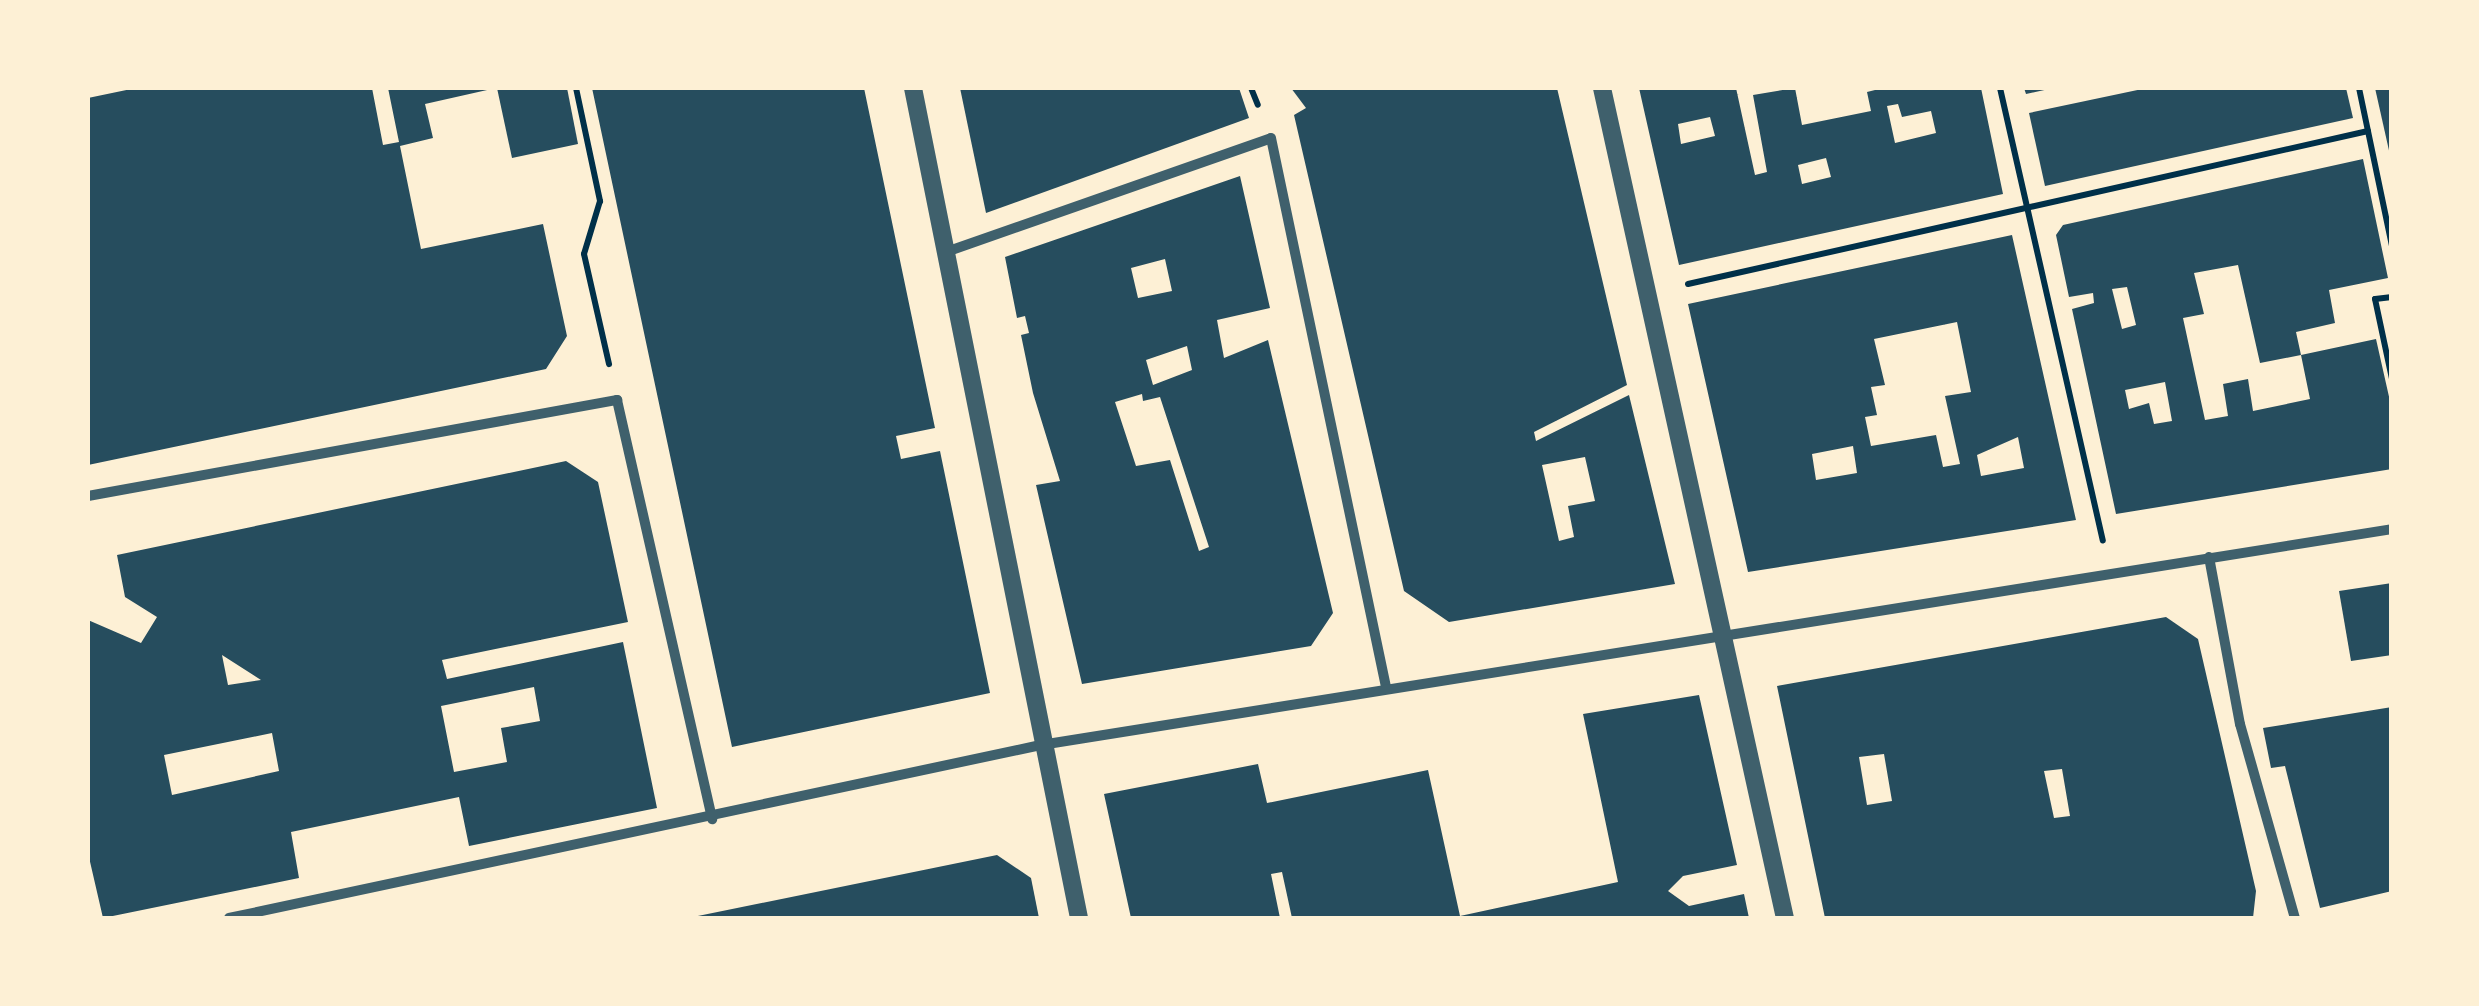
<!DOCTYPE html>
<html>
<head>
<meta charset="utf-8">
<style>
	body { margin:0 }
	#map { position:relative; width:2479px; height:1006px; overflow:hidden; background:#fdf0d5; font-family:Figtree,sans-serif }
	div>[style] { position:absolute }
	.building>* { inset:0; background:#264d5e }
	.path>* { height:6px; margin:-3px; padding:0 3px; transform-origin:3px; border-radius:3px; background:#003049 }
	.minor>* { height:10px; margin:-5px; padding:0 5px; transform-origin:5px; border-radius:5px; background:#3f606c }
	.tertiary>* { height:18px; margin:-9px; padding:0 9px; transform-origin:9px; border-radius:9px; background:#3f606c }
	span { translate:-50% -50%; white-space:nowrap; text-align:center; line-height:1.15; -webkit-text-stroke:9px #fdf0d5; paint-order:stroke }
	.frame { position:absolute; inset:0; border:90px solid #fdf0d5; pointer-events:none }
</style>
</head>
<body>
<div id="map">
	<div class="building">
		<i style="clip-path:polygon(136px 88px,372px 88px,383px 145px,399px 142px,388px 88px,496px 88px,425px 104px,433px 138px,400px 146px,421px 249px,543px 224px,567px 336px,546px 369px,88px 465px,88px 98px)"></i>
		<i style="clip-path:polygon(497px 88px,567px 88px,578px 144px,512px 158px)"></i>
		<i style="clip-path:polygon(592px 88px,864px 88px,935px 428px,896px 436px,901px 459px,940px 451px,990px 693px,732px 747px)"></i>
		<i style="clip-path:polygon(960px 88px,1239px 88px,1249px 118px,986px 213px)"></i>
		<i style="clip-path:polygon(evenodd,1291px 88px,1557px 88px,1627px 385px,1534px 432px,1536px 441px,1629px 395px,1675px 584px,1449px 622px,1404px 591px,1294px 115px,1306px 108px,1291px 88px,1585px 457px,1595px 501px,1568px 506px,1574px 537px,1559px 541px,1542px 465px,1585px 457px)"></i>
		<i style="clip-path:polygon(evenodd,1639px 88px,1736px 88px,1755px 175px,1767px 172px,1753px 95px,1795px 88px,1802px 125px,1871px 111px,1867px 92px,1883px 88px,1981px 88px,2003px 194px,1679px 265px,1639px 88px,1898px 104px,1902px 117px,1931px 111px,1936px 133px,1895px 143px,1887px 106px,1898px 104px,1639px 88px,1710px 117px,1715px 136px,1681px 144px,1678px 124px,1710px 117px,1639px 88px,1826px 158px,1831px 177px,1802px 184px,1798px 165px,1826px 158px)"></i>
		<i style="clip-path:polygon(2024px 88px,2049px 88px,2049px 89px,2026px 94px)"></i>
		<i style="clip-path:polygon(2147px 88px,2346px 88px,2353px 118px,2045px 186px,2029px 113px)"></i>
		<i style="clip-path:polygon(2375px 88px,2392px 88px,2392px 155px,2390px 155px)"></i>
		<i style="clip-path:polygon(evenodd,2363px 159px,2388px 278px,2329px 290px,2335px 323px,2296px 332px,2301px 355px,2376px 339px,2392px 410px,2392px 469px,2116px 514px,2072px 309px,2094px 303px,2093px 293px,2069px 297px,2056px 235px,2063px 225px,2363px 159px,2238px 265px,2260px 363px,2301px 355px,2310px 399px,2253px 411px,2248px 379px,2223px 384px,2228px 416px,2205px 420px,2183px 318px,2204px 314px,2194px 273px,2238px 265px,2363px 159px,2127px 287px,2136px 325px,2122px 329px,2112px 289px,2127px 287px,2363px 159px,2165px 382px,2172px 421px,2154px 424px,2149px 403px,2129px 409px,2125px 390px,2165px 382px)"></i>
		<i style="clip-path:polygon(evenodd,1240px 176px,1270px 308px,1217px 320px,1224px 358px,1268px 340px,1333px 613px,1311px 646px,1082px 684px,1036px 485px,1060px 481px,1033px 393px,1021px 335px,1029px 333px,1025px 316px,1017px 318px,1005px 257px,1240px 176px,1165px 259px,1172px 291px,1138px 298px,1131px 268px,1165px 259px,1240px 176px,1187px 346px,1192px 370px,1153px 385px,1146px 360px,1187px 346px,1240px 176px,1142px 394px,1143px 401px,1160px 397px,1209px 547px,1199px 551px,1170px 460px,1136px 466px,1115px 402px,1142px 394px)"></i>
		<i style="clip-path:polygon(evenodd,2012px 235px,2076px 520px,1748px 572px,1688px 304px,2012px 235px,1957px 322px,1971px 392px,1945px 396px,1960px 464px,1943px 467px,1936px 435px,1871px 446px,1865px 417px,1877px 415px,1871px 387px,1885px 385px,1874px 339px,1957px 322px,2012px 235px,2018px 437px,2024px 468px,1981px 476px,1977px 455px,2018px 437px,2012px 235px,1853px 446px,1857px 473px,1816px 480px,1812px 454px,1853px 446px)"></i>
		<i style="clip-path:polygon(evenodd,566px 461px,598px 482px,628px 622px,442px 660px,447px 679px,623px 642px,657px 808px,469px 846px,459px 797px,291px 832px,299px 878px,103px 918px,88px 853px,88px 620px,141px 643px,157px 617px,125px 597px,117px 555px,566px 461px,222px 655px,261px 680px,228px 685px,222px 655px,566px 461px,534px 687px,540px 721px,501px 728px,507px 762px,454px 772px,441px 706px,534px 687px,566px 461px,272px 733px,279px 771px,172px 795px,164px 755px,272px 733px)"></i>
		<i style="clip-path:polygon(2392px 583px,2392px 655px,2351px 661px,2339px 591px)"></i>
		<i style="clip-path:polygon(evenodd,2166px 617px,2198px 639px,2256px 891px,2253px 918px,1825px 918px,1777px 686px,2166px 617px,1884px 754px,1892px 801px,1867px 805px,1859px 757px,1884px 754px,2166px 617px,2062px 769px,2070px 816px,2054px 818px,2044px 771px,2062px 769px)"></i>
		<i style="clip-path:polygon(1699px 695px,1737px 865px,1683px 876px,1668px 891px,1689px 906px,1744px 894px,1749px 918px,1292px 918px,1282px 872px,1271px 874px,1280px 918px,1131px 918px,1104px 794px,1258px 764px,1267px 803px,1428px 770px,1460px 916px,1618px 882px,1583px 714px)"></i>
		<i style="clip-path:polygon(2392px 707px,2392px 891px,2320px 908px,2285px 766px,2271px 768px,2263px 728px)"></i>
		<i style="clip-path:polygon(997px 855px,1031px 878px,1039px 918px,688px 918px)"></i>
	</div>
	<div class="path">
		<i style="left:576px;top:88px;width:116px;rotate:78deg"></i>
		<i style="left:600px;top:201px;width:55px;rotate:106.8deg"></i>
		<i style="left:584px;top:254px;width:113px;rotate:77.2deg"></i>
		<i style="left:1251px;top:88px;width:18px;rotate:68deg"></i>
		<i style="left:2000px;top:88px;width:464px;rotate:77.2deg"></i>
		<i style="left:2359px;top:88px;width:161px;rotate:78.2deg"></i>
		<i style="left:1688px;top:284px;width:697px;rotate:-12.68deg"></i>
		<i style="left:2392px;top:297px;width:17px;rotate:173deg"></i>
		<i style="left:2375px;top:299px;width:82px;rotate:78deg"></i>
	</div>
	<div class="minor">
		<i style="left:946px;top:252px;width:344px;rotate:-19.3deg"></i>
		<i style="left:1271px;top:138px;width:561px;rotate:78.17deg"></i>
		<i style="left:88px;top:496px;width:538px;rotate:-10.29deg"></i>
		<i style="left:617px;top:400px;width:430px;rotate:77.2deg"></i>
		<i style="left:2209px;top:557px;width:170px;rotate:79.5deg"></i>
		<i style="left:2240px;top:724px;width:202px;rotate:74.2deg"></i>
		<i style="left:229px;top:918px;width:830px;rotate:-12.03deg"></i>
		<i style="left:1041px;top:745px;width:1368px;rotate:-9.08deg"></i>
	</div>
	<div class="tertiary">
		<i style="left:913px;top:88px;width:846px;rotate:78.69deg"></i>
		<i style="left:1602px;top:88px;width:850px;rotate:77.57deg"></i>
	</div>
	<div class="frame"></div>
</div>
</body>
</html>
